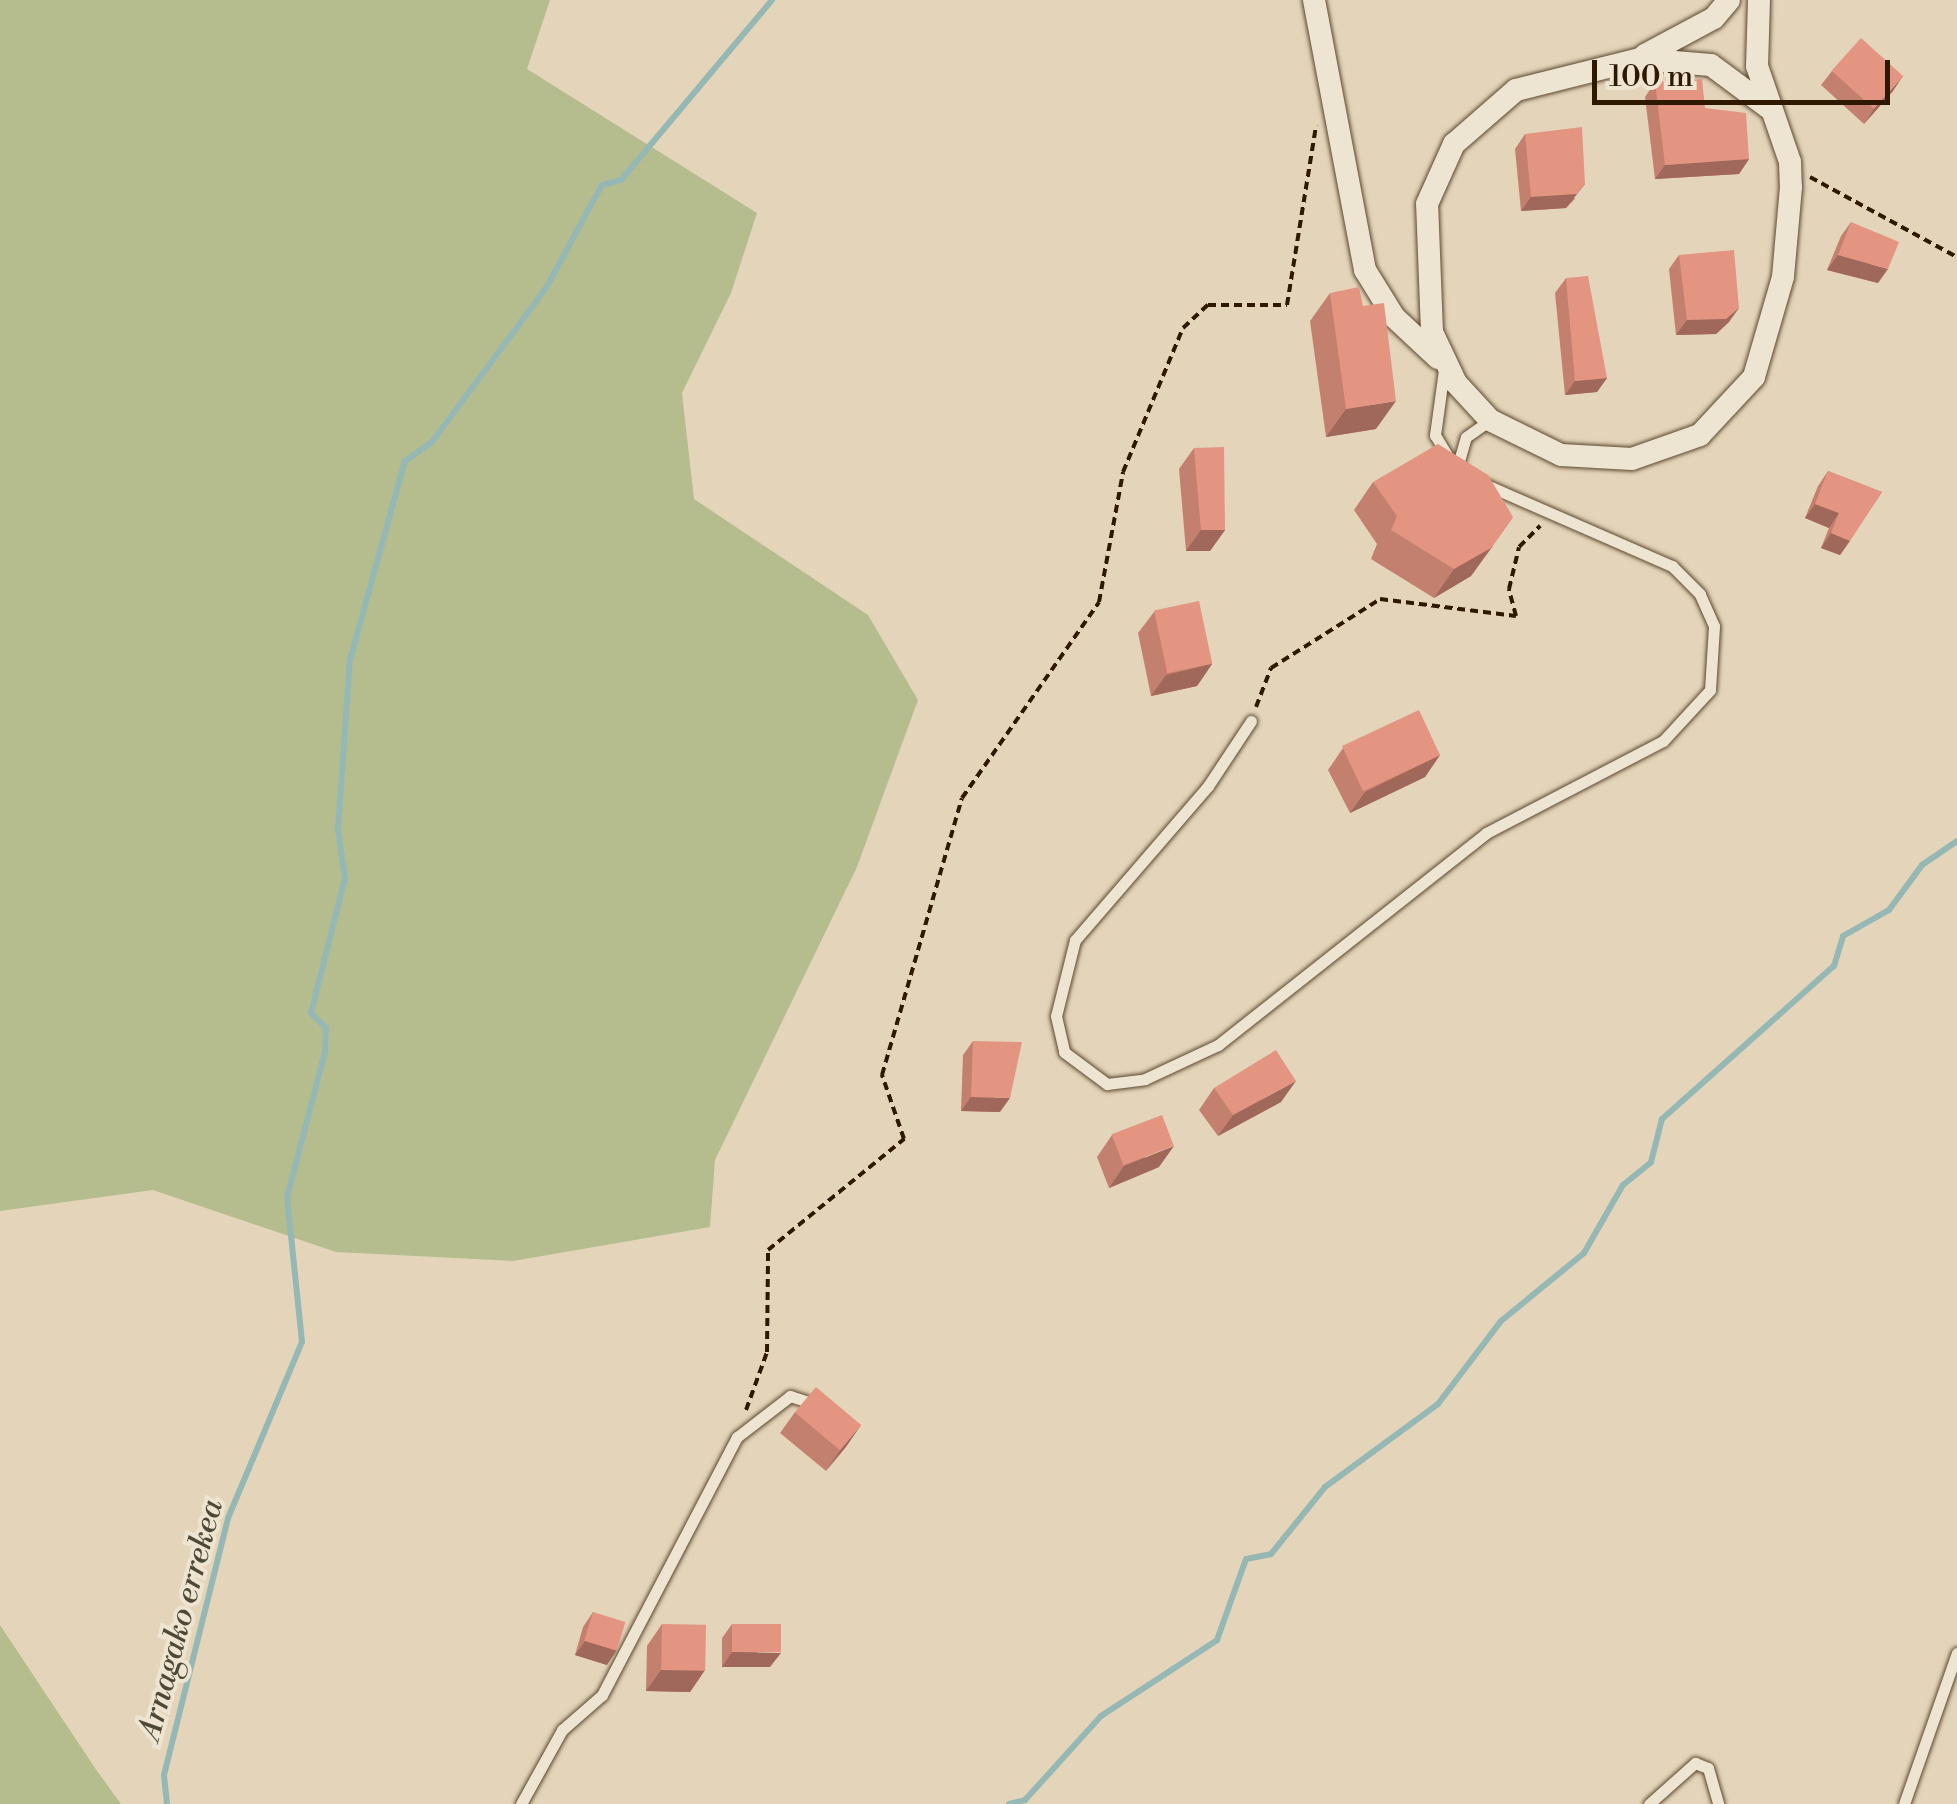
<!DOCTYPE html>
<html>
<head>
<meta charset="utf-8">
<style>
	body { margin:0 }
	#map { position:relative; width:1957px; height:1804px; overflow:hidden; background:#e4d5ba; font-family:"Libre Bodoni",serif }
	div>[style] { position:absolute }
	.green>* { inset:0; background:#b5bd8f }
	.stream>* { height:6px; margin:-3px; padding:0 3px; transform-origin:3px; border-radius:3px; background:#96b8b5 }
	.path>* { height:4px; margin-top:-2px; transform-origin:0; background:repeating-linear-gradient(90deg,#2e1900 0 8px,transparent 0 13px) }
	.roads { filter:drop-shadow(0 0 2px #5c482e) drop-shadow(0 0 2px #5c482e) }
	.service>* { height:11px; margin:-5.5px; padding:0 5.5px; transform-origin:5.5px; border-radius:5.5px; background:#ede4d2 }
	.minor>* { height:22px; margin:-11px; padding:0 11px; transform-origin:11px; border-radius:11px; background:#ede4d2 }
	.wall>* { inset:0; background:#c3806f }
	.shaded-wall>* { inset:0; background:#9f685a }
	.building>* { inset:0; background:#e39581; transform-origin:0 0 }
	span { translate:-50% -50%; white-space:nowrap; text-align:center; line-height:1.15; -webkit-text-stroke:8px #ede4d2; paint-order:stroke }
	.water-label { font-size:32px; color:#4d4936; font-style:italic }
	.scale { position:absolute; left:1592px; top:60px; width:298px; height:45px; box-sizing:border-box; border:5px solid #2e1900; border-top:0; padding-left:12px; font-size:30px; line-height:35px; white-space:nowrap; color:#2e1900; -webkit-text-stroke:8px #ede4d2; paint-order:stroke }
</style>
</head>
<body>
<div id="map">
	<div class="green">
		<i style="clip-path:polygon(0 0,550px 0,527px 69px,757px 213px,731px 293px,682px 393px,694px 499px,868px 615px,918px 700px,857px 867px,715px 1160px,710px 1227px,513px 1261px,336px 1252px,153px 1190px,0 1211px)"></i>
		<i style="clip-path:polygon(0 1625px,95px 1768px,121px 1804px,0 1804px)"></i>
	</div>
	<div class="stream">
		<i style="left:167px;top:1804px;width:29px;rotate:-96deg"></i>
		<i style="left:164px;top:1775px;width:265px;rotate:-76deg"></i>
		<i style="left:228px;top:1518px;width:191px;rotate:-67.2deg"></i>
		<i style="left:302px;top:1342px;width:146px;rotate:-95.9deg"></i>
		<i style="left:287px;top:1197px;width:150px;rotate:-75.3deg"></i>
		<i style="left:325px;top:1052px;width:24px;rotate:-88deg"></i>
		<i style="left:326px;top:1028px;width:21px;rotate:-135deg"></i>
		<i style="left:311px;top:1013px;width:139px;rotate:-75.9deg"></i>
		<i style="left:345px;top:878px;width:49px;rotate:-98.3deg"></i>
		<i style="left:338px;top:830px;width:170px;rotate:-86deg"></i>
		<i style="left:350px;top:660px;width:206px;rotate:-74.6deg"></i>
		<i style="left:405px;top:461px;width:33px;rotate:-35deg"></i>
		<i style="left:432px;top:442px;width:192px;rotate:-53.5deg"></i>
		<i style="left:546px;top:288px;width:117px;rotate:-61.5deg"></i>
		<i style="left:602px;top:185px;width:20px;rotate:-15deg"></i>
		<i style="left:621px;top:180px;width:235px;rotate:-50deg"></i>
		<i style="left:1009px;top:1804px;width:16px;rotate:-14deg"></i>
		<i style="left:1025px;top:1800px;width:113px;rotate:-47.9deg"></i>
		<i style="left:1101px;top:1716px;width:139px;rotate:-33.2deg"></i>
		<i style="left:1217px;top:1640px;width:86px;rotate:-70.3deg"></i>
		<i style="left:1246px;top:1559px;width:25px;rotate:-11deg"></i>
		<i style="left:1271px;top:1554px;width:86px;rotate:-51.1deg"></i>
		<i style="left:1325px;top:1487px;width:140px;rotate:-36.3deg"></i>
		<i style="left:1438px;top:1404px;width:104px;rotate:-52.8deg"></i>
		<i style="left:1501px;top:1321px;width:107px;rotate:-39.3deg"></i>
		<i style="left:1584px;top:1253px;width:78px;rotate:-60.2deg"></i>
		<i style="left:1623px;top:1185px;width:36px;rotate:-39deg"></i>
		<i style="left:1651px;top:1162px;width:44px;rotate:-75.7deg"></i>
		<i style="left:1662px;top:1119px;width:230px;rotate:-41.7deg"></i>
		<i style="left:1834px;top:966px;width:31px;rotate:-73deg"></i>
		<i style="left:1843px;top:936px;width:53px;rotate:-29.5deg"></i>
		<i style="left:1889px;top:910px;width:56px;rotate:-53.7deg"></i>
		<i style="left:1922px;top:865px;width:42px;rotate:-34.4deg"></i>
	</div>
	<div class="path">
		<i style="left:1810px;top:177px;width:167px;rotate:28.6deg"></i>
		<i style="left:1256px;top:707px;width:42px;rotate:-69deg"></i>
		<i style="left:1271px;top:668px;width:129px;rotate:-32.3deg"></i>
		<i style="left:1380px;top:599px;width:137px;rotate:7.1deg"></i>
		<i style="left:1516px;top:616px;width:28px;rotate:-105deg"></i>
		<i style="left:1509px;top:589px;width:43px;rotate:-76.6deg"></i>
		<i style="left:1519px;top:547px;width:30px;rotate:-45deg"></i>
		<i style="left:746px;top:1410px;width:62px;rotate:-70.1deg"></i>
		<i style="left:767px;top:1352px;width:102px;rotate:-89.4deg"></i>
		<i style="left:768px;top:1250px;width:176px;rotate:-39.2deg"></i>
		<i style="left:904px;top:1139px;width:68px;rotate:-109deg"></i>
		<i style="left:882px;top:1075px;width:288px;rotate:-73.9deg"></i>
		<i style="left:962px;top:798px;width:239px;rotate:-55deg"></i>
		<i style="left:1099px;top:602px;width:132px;rotate:-79.5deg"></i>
		<i style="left:1123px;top:472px;width:156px;rotate:-67.4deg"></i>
		<i style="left:1183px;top:328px;width:34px;rotate:-43deg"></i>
		<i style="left:1208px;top:305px;width:79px"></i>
		<i style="left:1287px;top:305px;width:182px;rotate:-80.8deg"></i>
	</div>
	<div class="roads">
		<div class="service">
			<i style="left:1444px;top:370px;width:66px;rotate:97.9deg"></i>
			<i style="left:1435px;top:435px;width:26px;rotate:59deg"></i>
			<i style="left:1457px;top:468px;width:32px;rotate:-74deg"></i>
			<i style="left:1466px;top:437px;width:29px;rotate:-35deg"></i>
			<i style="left:1251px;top:721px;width:78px;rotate:123.5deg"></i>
			<i style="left:1208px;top:786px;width:203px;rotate:130.8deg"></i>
			<i style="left:1075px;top:940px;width:78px;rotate:104deg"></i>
			<i style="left:1056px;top:1016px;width:37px;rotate:77deg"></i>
			<i style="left:1064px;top:1052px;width:54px;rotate:36.7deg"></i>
			<i style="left:1107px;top:1084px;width:38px;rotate:-7deg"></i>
			<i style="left:1145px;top:1079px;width:81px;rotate:-25deg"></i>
			<i style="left:1218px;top:1045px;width:342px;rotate:-38.3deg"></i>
			<i style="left:1486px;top:833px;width:199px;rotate:-27.5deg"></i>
			<i style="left:1663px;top:741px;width:69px;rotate:-47.3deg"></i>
			<i style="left:1710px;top:690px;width:64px;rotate:-86.4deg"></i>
			<i style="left:1714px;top:626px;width:35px;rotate:-114deg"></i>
			<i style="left:1700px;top:594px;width:40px;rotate:-135deg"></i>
			<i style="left:1672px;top:566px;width:207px;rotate:-156.4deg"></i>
			<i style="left:521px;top:1804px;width:85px;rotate:-61deg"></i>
			<i style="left:562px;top:1730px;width:53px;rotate:-41.2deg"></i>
			<i style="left:602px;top:1695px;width:291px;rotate:-62.4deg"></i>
			<i style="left:737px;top:1437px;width:67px;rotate:-37.7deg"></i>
			<i style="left:790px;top:1396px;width:26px;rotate:18deg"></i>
			<i style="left:1649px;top:1804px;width:62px;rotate:-41.7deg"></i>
			<i style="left:1695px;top:1763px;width:14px;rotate:21deg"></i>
			<i style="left:1708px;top:1768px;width:37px;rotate:74deg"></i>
			<i style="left:1904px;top:1804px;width:160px;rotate:-70.7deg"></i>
		</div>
		<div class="minor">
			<i style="left:1314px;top:0;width:275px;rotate:79.3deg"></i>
			<i style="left:1365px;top:270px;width:55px;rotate:58.3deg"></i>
			<i style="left:1394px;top:317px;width:60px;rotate:43deg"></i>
			<i style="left:1759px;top:0;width:66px;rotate:91.7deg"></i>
			<i style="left:1757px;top:66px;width:102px;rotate:71deg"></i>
			<i style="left:1790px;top:162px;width:25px;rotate:88deg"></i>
			<i style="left:1791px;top:187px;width:90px;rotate:95.1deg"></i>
			<i style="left:1783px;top:277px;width:104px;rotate:106.2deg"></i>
			<i style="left:1754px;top:377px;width:79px;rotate:133deg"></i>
			<i style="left:1700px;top:435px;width:72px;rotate:160.6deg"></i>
			<i style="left:1632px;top:459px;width:71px;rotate:-176.8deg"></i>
			<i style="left:1561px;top:455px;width:79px;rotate:-153.8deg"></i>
			<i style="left:1490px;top:420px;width:50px;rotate:-132.6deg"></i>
			<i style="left:1456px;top:383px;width:56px;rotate:-115.2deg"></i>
			<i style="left:1432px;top:332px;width:128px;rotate:-92.2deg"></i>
			<i style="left:1427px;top:204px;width:66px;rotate:-65.8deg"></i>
			<i style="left:1454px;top:144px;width:82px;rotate:-41.1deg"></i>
			<i style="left:1516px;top:90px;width:127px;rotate:-14.1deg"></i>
			<i style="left:1639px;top:59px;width:72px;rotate:4.8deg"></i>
			<i style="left:1711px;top:65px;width:72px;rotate:36.6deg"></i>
			<i style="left:1645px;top:55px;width:78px;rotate:-28.2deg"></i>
			<i style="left:1714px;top:18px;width:23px;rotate:-50deg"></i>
		</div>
	</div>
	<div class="wall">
		<i style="clip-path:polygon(1832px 71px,1893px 91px,1864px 124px,1821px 85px)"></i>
		<i style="clip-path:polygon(1655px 82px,1705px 108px,1749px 159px,1739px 174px,1655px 179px,1645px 97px)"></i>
		<i style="clip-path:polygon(1525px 134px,1575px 199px,1566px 208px,1521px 211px,1515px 149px)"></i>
		<i style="clip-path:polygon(1851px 222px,1878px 283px,1827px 270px,1841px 236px)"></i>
		<i style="clip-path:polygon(1679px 255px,1729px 322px,1716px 334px,1676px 335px,1669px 269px)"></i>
		<i style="clip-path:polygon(1566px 278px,1607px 378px,1597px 392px,1565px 395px,1555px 293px)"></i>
		<i style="clip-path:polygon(1330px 293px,1376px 429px,1326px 437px,1310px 321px)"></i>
		<i style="clip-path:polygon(1194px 448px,1225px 530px,1210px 551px,1186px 551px,1179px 469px)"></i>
		<i style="clip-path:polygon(1828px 471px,1882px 492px,1840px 555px,1821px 548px,1829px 528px,1805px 518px,1818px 486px)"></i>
		<i style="clip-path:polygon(1373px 482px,1493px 546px,1471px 576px,1434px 598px,1371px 559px,1377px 544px,1354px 510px)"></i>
		<i style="clip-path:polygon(1154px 612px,1212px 664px,1197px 686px,1151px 696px,1138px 633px)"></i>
		<i style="clip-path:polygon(1343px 748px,1440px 755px,1425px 777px,1350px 813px,1328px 770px)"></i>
		<i style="clip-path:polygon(973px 1041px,1000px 1112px,961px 1111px,963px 1055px)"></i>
		<i style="clip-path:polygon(1214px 1088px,1281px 1102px,1218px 1136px,1199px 1110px)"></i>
		<i style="clip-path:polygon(1112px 1135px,1159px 1167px,1109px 1188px,1097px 1157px)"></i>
		<i style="clip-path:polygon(795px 1412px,861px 1425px,826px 1471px,780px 1433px)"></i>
		<i style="clip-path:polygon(593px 1612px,607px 1665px,575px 1655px,583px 1627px)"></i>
		<i style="clip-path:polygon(662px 1624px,705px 1670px,690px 1692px,646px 1691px,647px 1646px)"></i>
		<i style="clip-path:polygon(732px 1624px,770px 1667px,722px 1667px,722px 1638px)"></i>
	</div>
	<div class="shaded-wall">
		<i style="clip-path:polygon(1903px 76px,1893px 91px,1864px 124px,1874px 109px)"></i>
		<i style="clip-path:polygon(1749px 159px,1739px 174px,1655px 179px,1665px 165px)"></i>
		<i style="clip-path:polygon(1585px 184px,1566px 208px,1521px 211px,1531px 197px)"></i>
		<i style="clip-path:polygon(1838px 255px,1888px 269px,1878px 283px,1827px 270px)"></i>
		<i style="clip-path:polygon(1739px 308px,1729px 322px,1716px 334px,1676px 335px,1687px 320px)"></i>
		<i style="clip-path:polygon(1607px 378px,1597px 392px,1565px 395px,1575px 381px)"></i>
		<i style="clip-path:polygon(1396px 401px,1376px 429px,1326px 437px,1346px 409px)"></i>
		<i style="clip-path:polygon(1815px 504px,1839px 513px,1829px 528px,1805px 518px)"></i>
		<i style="clip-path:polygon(1513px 517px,1471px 576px,1434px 598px,1454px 569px)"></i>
		<i style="clip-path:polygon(1201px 530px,1225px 530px,1210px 551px,1186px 551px)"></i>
		<i style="clip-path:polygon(1831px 533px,1850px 541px,1840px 555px,1821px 548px)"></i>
		<i style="clip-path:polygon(1212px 664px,1197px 686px,1151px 696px,1166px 675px)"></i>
		<i style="clip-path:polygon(1440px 755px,1425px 777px,1350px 813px,1365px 792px)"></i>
		<i style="clip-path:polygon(1296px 1081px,1281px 1102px,1218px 1136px,1233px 1115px)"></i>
		<i style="clip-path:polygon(971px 1097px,1010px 1098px,1000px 1112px,961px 1111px)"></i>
		<i style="clip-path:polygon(1174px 1146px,1159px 1167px,1109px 1188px,1124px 1166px)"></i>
		<i style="clip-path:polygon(861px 1425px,846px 1447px,826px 1471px,841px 1449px)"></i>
		<i style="clip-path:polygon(585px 1641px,617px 1650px,607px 1665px,575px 1655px)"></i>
		<i style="clip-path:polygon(732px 1652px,781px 1653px,770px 1667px,722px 1667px)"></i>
		<i style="clip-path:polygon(661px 1670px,705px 1670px,690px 1692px,646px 1691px)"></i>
	</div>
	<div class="building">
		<i style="left:1861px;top:38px;width:57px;height:44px;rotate:42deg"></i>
		<i style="clip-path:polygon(1702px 79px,1705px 108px,1746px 113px,1749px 159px,1665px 165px,1655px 82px)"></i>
		<i style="clip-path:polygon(1582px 127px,1585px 184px,1577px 194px,1531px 197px,1525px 134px)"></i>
		<i style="clip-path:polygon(1851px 222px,1899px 242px,1888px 269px,1838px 255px)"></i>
		<i style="clip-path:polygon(1734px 250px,1739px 308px,1726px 319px,1687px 320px,1679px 255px)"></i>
		<i style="clip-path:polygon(1588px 276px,1607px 378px,1575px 381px,1566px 278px)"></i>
		<i style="clip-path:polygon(1359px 287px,1363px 306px,1384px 303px,1396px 401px,1346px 409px,1330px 293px)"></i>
		<i style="clip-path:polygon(1438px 444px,1488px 475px,1513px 517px,1491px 548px,1454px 569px,1391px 530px,1397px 516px,1373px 482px)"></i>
		<i style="clip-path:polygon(1224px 447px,1225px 530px,1201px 530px,1194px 448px)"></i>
		<i style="clip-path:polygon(1828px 471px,1882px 492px,1850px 541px,1831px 533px,1839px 513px,1815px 504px)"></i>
		<i style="left:1199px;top:601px;width:64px;height:46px;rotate:78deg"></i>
		<i style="left:1419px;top:710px;width:50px;height:85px;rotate:65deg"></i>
		<i style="clip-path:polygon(973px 1041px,1022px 1042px,1010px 1098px,971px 1097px)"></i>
		<i style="clip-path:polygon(1276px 1050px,1296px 1081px,1233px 1115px,1214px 1088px)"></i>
		<i style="left:1162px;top:1115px;width:33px;height:54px;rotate:69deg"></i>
		<i style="left:816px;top:1387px;width:59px;height:33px;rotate:40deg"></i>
		<i style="left:593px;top:1612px;width:34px;height:30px;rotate:17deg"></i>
		<i style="left:662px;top:1624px;width:44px;height:46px;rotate:1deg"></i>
		<i style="left:732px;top:1624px;width:49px;height:28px"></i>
	</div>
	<div class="water-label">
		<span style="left:181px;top:1620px;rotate:-75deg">Arnagako errekea</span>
	</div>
	<div class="scale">100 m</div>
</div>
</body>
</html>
